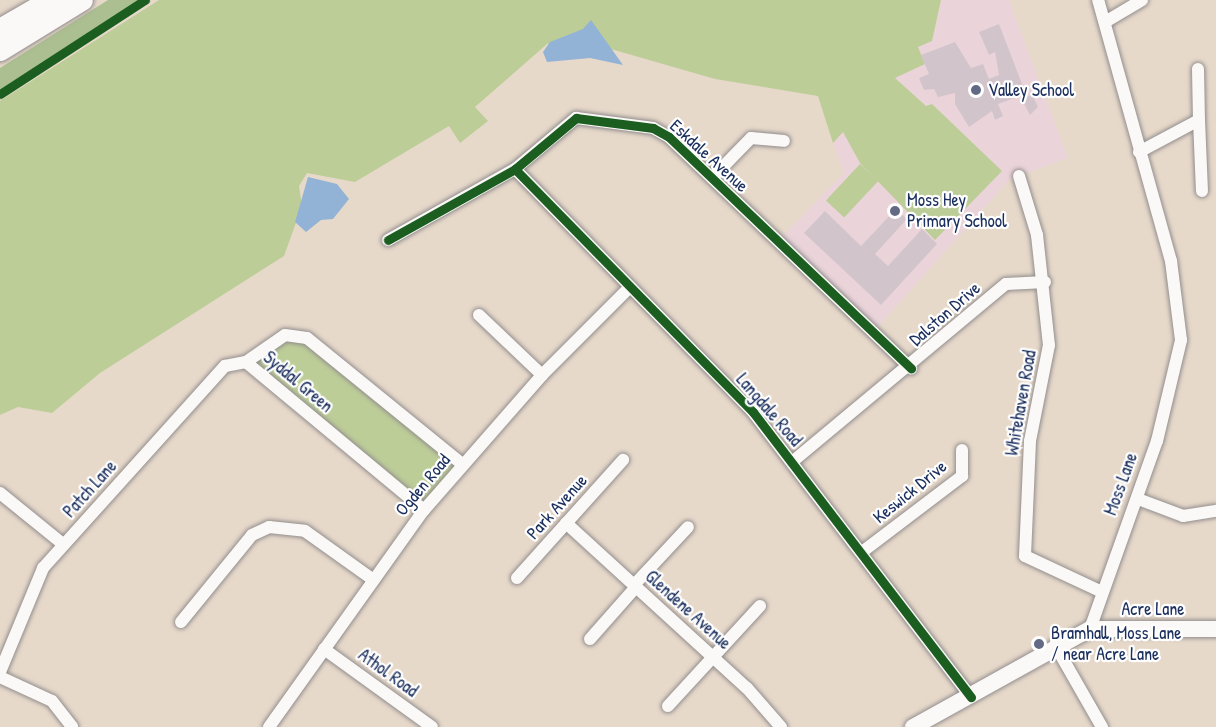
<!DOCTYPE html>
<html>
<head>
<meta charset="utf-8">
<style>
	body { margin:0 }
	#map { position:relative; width:1216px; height:727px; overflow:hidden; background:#e7d9ca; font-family:"Patrick Hand",sans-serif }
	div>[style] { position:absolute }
	.built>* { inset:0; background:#ead4da }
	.green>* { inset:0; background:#bdcd98; transform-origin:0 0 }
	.forest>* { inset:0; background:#acbf91 }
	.water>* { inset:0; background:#92b3d5 }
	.building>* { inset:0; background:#d2c4cb }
	.roads { filter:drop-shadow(0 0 2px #928e8e) drop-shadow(0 0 2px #928e8e) }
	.street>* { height:12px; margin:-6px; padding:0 6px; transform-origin:6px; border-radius:6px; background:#fbf9f7 }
	.secondary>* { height:16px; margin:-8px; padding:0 8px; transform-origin:8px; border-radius:8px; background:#fbf9f7 }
	.highway>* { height:22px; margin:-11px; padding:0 11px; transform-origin:11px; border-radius:11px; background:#fbf9f7 }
	.cycleway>* { height:9px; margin:-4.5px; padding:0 4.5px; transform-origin:4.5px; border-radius:4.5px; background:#1b5e20 }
	.dots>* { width:16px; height:16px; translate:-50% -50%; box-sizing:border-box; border:3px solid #fff; border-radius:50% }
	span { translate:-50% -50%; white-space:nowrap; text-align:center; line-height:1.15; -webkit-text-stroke:4.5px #fff; paint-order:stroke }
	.poi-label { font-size:18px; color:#1b2f5e }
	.left { translate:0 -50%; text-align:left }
	.street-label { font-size:18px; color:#1b2f5e }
</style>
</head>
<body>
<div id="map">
	<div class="built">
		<i style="clip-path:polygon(941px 0,1009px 0,1068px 158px,1010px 179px,875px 330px,777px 242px,844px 173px,833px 143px,918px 47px,932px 41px)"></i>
	</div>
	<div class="green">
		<i style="clip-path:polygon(159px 0,941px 0,932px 41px,918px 47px,925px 64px,895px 78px,926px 106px,932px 104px,1002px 171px,935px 240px,860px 163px,843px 132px,833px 143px,818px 96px,715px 79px,576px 39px,547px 44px,475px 107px,488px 121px,460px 143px,449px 126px,355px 182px,307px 173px,299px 186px,302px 206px,284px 256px,100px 373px,52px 413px,18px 407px,0 415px,0 101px)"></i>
		<i style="left:860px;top:164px;width:25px;height:50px;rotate:43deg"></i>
		<i style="clip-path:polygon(296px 335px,463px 465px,424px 510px,246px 362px)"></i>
	</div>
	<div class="forest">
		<i style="clip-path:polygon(108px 0,144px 0,0 94px,0 68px)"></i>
	</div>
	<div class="water">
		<i style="clip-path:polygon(591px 20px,623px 65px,590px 58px,547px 62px,543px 52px,550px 42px,583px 29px)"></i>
		<i style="clip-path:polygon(308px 177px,337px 184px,349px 199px,333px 219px,321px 220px,306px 232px,295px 222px)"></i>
	</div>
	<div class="building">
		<i style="clip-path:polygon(999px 24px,1027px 97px,1032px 94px,1038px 107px,1030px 115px,1020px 96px,998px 104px,1003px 116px,995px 120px,992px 111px,969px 127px,955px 104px,955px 93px,938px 97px,934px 89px,924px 90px,919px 78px,929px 74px,921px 55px,955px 42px,971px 68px,983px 64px,989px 79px,999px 75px,995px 52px,989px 55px,979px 32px)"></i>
		<i style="clip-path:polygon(896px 209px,907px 219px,875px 254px,888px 266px,922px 229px,937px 244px,881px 305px,804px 233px,825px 211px,861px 246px)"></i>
	</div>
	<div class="roads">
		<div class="street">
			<i style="left:1105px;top:22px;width:43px;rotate:-30.7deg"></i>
			<i style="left:1198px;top:69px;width:51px;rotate:88.9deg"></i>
			<i style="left:1139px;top:152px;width:68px;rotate:-28.1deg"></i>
			<i style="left:1199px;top:120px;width:71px;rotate:87.6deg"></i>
			<i style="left:515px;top:169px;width:340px;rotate:45.6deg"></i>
			<i style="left:753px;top:412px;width:359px;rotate:52.6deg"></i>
			<i style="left:1019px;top:176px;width:62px;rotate:73deg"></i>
			<i style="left:1037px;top:235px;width:111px;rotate:83.8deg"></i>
			<i style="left:1049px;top:345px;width:98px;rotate:101.2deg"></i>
			<i style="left:1030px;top:441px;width:115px;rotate:92.5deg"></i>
			<i style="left:1025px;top:556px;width:83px;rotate:25deg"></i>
			<i style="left:712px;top:178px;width:56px;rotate:-45.7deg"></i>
			<i style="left:751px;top:138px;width:33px;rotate:5deg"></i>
			<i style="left:388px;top:240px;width:145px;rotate:-29.2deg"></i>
			<i style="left:515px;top:169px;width:80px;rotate:-39.9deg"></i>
			<i style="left:576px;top:118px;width:78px;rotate:7.4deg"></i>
			<i style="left:653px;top:128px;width:18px;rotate:29deg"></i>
			<i style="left:669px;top:137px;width:335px;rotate:43.7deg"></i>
			<i style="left:479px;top:315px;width:87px;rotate:43.6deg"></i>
			<i style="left:792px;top:462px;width:278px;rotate:-39.8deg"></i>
			<i style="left:1006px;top:284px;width:39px;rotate:-3deg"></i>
			<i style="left:0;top:493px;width:82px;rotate:39.1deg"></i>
			<i style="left:1138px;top:499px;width:48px;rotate:20.7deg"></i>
			<i style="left:1183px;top:516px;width:33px;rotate:-9deg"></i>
			<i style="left:424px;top:510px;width:231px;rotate:-140.3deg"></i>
			<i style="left:246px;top:362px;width:47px;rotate:-34.7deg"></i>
			<i style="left:285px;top:335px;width:22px;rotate:8deg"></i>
			<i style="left:307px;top:338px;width:201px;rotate:39.1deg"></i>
			<i style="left:566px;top:523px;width:245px;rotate:42.4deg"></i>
			<i style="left:747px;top:688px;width:52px;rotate:48.9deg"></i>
			<i style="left:862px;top:552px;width:126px;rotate:-37.2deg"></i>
			<i style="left:962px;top:476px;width:26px;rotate:-90deg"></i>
			<i style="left:517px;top:578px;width:159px;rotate:-48.1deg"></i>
			<i style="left:634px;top:585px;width:79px;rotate:-47deg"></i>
			<i style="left:181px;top:622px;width:112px;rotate:-50.8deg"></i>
			<i style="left:252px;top:535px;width:19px;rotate:-25deg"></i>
			<i style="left:269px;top:527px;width:36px;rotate:6deg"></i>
			<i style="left:305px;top:531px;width:81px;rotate:35.5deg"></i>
			<i style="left:1090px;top:629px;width:200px;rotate:-70.4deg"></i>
			<i style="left:1157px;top:441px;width:104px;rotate:-76.6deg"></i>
			<i style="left:1181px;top:340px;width:80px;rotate:-97.2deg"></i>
			<i style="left:1171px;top:261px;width:271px;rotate:-105.6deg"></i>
			<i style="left:590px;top:639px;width:69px;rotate:-48.5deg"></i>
			<i style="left:1055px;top:645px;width:95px;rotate:60.2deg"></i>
			<i style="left:324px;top:649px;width:133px;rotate:35.8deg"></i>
			<i style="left:0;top:672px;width:113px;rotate:-67.5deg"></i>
			<i style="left:43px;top:568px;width:272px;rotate:-48deg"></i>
			<i style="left:225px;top:366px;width:21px;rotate:-11deg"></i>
			<i style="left:0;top:677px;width:57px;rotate:24.8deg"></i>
			<i style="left:52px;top:701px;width:33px;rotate:52deg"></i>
			<i style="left:668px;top:706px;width:136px;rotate:-47.4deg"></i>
			<i style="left:269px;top:727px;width:267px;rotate:-54.5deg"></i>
			<i style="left:424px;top:510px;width:179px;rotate:-48.8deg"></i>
			<i style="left:542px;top:375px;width:124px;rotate:-45deg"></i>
		</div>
		<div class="secondary">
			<i style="left:913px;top:727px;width:202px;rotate:-29deg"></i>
			<i style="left:1090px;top:629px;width:126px"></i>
		</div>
		<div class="highway">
			<i style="left:0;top:30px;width:60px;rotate:-30deg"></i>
			<i style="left:0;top:50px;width:96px;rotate:-31.4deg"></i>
		</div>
	</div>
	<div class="cycleway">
		<i style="left:0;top:94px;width:173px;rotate:-33deg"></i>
		<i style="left:515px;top:169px;width:340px;rotate:45.6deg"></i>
		<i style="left:753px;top:412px;width:359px;rotate:52.6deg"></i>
		<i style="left:388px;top:240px;width:145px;rotate:-29.2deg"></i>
		<i style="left:515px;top:169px;width:80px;rotate:-39.9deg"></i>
		<i style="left:576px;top:118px;width:78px;rotate:7.4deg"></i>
		<i style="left:653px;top:128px;width:18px;rotate:29deg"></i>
		<i style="left:669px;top:137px;width:335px;rotate:43.7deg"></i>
	</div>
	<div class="dots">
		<i style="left:976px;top:90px;background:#626a84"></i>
		<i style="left:895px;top:211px;background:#626a84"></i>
		<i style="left:1039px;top:644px;background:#626a84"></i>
	</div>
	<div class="poi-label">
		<span class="left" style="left:988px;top:90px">Valley School</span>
		<span class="left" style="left:907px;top:211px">Moss Hey<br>Primary School</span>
		<span class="left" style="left:1051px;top:644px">Bramhall, Moss Lane<br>/ near Acre Lane</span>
	</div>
	<div class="street-label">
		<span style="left:709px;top:156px;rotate:42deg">Eskdale Avenue</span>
		<span style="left:945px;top:314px;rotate:-41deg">Dalston Drive</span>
		<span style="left:298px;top:382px;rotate:40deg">Syddal Green</span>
		<span style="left:1021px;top:403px;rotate:-80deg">Whitehaven Road</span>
		<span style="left:769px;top:410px;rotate:49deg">Langdale Road</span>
		<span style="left:1121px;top:484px;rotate:-70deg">Moss Lane</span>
		<span style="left:423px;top:485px;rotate:-50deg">Ogden Road</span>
		<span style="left:90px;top:489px;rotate:-48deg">Patch Lane</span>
		<span style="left:910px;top:492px;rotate:-39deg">Keswick Drive</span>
		<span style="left:557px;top:507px;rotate:-48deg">Park Avenue</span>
		<span style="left:1153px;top:609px">Acre Lane</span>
		<span style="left:688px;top:610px;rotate:42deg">Glendene Avenue</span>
		<span style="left:388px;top:673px;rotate:36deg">Athol Road</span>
	</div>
</div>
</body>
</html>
